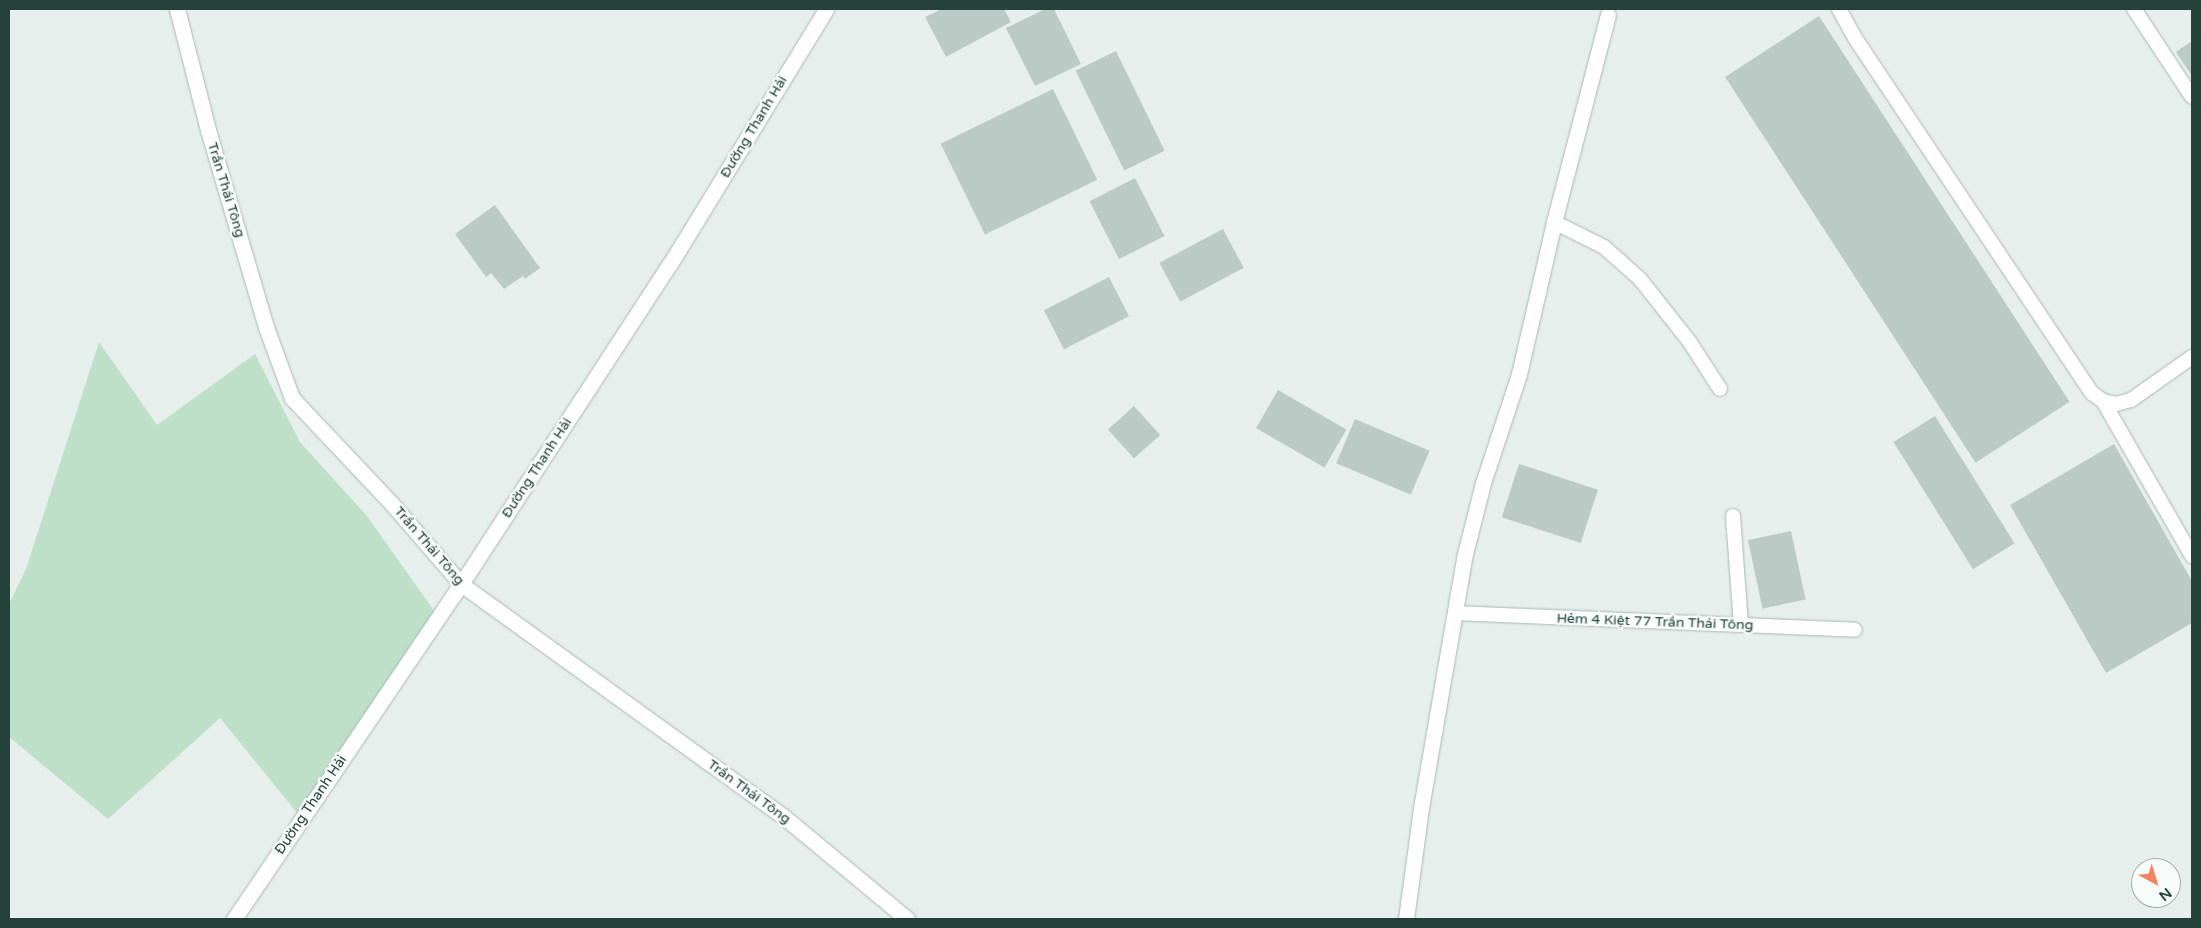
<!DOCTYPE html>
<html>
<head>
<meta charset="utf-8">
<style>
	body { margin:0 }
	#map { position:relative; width:2201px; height:928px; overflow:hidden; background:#e6efeb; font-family:"Varela Round",sans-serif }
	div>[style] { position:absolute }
	.green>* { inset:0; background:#bfe0c8 }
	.building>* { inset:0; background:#bbcac4; transform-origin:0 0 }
	.roads { filter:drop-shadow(0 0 1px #a8b8b2) drop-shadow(0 0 1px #a8b8b2) }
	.lane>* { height:14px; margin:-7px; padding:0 7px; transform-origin:7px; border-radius:7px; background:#fff }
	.street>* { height:15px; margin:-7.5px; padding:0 7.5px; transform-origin:7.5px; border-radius:7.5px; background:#fff }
	.secondary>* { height:15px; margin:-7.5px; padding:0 7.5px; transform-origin:7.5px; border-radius:7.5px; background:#fff }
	span { translate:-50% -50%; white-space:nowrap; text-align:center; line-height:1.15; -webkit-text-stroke:5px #f7fbf9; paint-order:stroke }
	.street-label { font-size:14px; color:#24423a }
	.frame { position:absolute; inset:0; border:10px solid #24423a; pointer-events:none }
	.north { position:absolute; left:2131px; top:858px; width:50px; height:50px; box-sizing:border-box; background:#f7fbf9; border:1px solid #a3b1ad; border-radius:50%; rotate:141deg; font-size:14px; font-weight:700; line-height:20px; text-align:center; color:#24423a }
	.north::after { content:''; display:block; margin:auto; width:18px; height:22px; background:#f4845f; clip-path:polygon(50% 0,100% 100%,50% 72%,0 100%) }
</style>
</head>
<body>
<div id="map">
	<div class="green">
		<i style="clip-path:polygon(99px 342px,157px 425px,255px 354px,300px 442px,367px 516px,437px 615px,298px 814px,220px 718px,108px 819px,9px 737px,9px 604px,26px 569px)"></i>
	</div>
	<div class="building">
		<i style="clip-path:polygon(942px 9px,1004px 9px,1011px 22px,946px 57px,925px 17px)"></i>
		<i style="clip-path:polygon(1045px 9px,1054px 9px,1081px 64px,1035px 86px,1006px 28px)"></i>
		<i style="left:1819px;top:16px;width:460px;height:112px;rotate:57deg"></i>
		<i style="clip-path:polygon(2192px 41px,2192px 76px,2176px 52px)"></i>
		<i style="left:1116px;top:51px;width:111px;height:45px;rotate:64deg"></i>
		<i style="left:1053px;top:89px;width:101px;height:125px;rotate:64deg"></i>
		<i style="left:1135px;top:178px;width:65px;height:51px;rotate:63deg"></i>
		<i style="clip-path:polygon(495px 205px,540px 268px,525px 279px,523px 276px,504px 289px,491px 273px,486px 277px,455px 234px)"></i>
		<i style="left:1223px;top:229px;width:44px;height:72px;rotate:62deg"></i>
		<i style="left:1109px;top:277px;width:44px;height:73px;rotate:63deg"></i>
		<i style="left:1278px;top:390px;width:79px;height:44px;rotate:30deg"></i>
		<i style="left:1134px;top:406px;width:39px;height:35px;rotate:48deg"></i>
		<i style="left:1935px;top:416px;width:150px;height:49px;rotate:58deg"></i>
		<i style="left:1355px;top:419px;width:81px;height:48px;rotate:23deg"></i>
		<i style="clip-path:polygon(2114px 444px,2192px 581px,2192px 623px,2106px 673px,2010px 505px)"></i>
		<i style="left:1519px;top:464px;width:83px;height:56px;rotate:18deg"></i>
		<i style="left:1791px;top:531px;width:70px;height:44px;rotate:78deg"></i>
	</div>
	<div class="roads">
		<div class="lane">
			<i style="left:1839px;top:9px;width:33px;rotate:61deg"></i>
			<i style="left:1855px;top:38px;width:427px;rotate:56.3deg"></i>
			<i style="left:2092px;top:393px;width:14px;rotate:36deg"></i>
			<i style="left:2103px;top:401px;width:13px;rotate:13deg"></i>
			<i style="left:2116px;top:404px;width:16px;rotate:-15deg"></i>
			<i style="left:2131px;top:400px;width:75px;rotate:-35.2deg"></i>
			<i style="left:2134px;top:9px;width:105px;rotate:56.6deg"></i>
			<i style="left:1554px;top:222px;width:56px;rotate:26.6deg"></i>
			<i style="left:1604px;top:247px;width:48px;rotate:41.6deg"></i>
			<i style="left:1640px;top:279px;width:79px;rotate:51.7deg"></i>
			<i style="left:1689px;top:341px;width:57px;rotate:57.1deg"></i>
			<i style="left:2103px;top:401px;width:179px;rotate:60.1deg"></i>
			<i style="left:1733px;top:516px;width:109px;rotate:85.8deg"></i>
			<i style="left:1455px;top:613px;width:400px;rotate:2.4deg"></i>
		</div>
		<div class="street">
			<i style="left:234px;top:919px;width:405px;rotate:-55.9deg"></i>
			<i style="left:461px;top:584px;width:382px;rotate:-56.9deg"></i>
			<i style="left:670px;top:264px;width:299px;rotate:-58.5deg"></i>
			<i style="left:1406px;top:919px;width:112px;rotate:-82.3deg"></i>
			<i style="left:1421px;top:808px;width:254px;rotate:-80.2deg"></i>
			<i style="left:1464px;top:558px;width:77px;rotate:-75.8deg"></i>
			<i style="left:1483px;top:483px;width:115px;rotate:-71.7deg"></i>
			<i style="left:1519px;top:374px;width:156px;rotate:-77deg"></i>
			<i style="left:1554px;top:222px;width:214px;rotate:-75.4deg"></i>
		</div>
		<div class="secondary">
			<i style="left:177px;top:9px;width:125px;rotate:75.6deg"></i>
			<i style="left:208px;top:130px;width:205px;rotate:73.6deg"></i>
			<i style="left:266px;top:327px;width:76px;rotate:69.9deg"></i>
			<i style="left:292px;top:398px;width:146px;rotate:46.7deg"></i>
			<i style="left:392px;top:504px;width:106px;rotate:49.2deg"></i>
			<i style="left:461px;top:584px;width:397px;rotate:35.8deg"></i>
			<i style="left:783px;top:816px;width:161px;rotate:39.7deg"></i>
		</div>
	</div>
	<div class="street-label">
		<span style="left:754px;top:127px;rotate:-59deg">Đường Thanh Hải</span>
		<span style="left:226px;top:190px;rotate:73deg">Trần Thái Tông</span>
		<span style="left:537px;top:468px;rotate:-57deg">Đường Thanh Hải</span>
		<span style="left:429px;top:546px;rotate:49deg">Trần Thái Tông</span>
		<span style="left:1655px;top:622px;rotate:2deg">Hẻm 4 Kiệt 77 Trần Thái Tông</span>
		<span style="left:749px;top:792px;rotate:36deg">Trần Thái Tông</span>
		<span style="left:311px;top:805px;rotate:-56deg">Đường Thanh Hải</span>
	</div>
	<div class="frame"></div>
	<div class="north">N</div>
</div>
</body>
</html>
